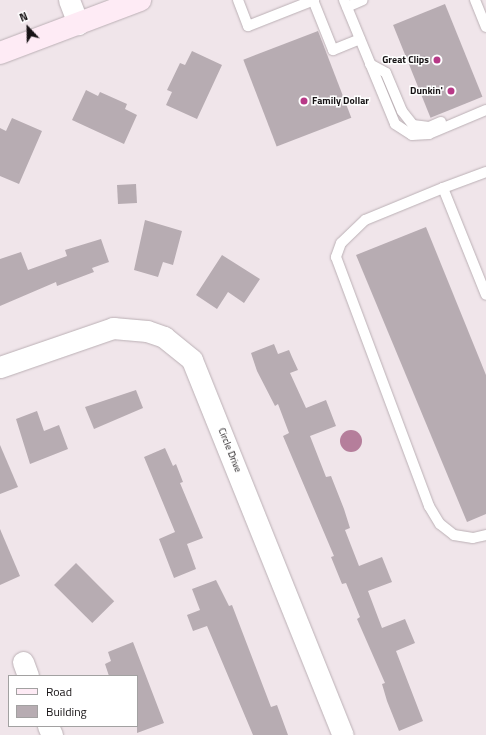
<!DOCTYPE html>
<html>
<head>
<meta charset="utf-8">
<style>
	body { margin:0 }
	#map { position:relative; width:486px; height:735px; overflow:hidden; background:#f0e5ea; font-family:"Titillium Web",sans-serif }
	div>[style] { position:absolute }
	.water>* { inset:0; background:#b57e9b }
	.round { border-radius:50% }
	.building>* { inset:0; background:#b7acb2; transform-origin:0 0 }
	.roads { filter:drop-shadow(0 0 1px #bbb0b5) drop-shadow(0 0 1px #bbb0b5) }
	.lane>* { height:10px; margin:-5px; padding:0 5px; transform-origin:5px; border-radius:5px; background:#fff }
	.street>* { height:21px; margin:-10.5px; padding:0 10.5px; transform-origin:10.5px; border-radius:10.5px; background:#fff }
	.secondary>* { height:22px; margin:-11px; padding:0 11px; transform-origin:11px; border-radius:11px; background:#feebf5 }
	.dots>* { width:11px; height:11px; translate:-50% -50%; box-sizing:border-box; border:2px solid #fff; border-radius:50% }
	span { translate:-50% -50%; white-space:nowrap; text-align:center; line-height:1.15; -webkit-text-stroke:3px #fff; paint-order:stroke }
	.poi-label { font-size:10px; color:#171315; font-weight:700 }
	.right { translate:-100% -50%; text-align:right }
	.left { translate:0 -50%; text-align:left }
	.street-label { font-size:10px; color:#171315 }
	.legend { position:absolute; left:8px; top:675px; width:130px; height:52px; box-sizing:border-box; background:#fff; border:1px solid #a2a1a1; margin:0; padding:5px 7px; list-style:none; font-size:12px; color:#171315 }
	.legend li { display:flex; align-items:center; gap:8px; height:20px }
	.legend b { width:20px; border:1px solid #a2a1a1 }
	.north { position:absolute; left:8px; top:8px; width:40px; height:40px; -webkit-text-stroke:3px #fff; paint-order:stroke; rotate:338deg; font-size:11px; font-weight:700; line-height:16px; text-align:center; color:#171315 }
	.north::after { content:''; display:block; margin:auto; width:14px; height:18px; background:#171315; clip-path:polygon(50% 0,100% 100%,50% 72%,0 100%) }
</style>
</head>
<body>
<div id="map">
	<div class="water">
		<i class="round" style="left:340px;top:430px;width:22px;height:22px"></i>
	</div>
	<div class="building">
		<i style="left:445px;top:4px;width:100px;height:56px;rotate:68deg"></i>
		<i style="left:318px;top:31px;width:93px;height:80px;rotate:69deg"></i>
		<i style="clip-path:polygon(192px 51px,222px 65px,197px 119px,166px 105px,172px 92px,167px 90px,180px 63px,185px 65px)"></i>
		<i style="clip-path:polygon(86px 90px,98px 96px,100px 92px,127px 104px,125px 109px,137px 115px,124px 144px,72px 120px)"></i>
		<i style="clip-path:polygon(12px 118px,42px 131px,19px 184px,0 176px,0 128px,6px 131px)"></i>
		<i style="left:136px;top:184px;width:19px;height:19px;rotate:87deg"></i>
		<i style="clip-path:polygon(145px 220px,182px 231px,173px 265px,163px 262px,158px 277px,134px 270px)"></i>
		<i style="clip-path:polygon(426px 227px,486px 375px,486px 514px,467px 522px,356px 255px)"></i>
		<i style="clip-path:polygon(101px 239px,109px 262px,92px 268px,94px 272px,57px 286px,56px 282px,0 306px,0 259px,21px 252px,28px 270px,67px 256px,65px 250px)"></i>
		<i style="clip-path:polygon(222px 255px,260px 279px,244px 303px,228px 292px,217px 309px,196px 295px)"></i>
		<i style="clip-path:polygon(274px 344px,278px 354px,289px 350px,292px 357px,298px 370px,290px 373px,306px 408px,326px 400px,336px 426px,310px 436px,326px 477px,331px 476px,344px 509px,350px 528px,345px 530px,359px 566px,382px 557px,392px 582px,368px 591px,382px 628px,405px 619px,415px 643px,396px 651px,423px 721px,399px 731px,387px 701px,382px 684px,385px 683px,357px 619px,360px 617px,346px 583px,342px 584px,331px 557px,334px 556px,283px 436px,289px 433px,278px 404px,275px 406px,257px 371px,251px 353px)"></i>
		<i style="clip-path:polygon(136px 390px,143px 408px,94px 429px,85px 407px)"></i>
		<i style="clip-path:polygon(37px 411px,44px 431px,59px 425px,68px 449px,30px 464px,16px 419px)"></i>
		<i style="clip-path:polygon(0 445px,18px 487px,0 494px)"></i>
		<i style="clip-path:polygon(165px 448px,173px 466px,176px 464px,183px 482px,180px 483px,203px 538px,187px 544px,196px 569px,174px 578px,159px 539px,175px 532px,144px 457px)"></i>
		<i style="clip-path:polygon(0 529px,20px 576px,0 585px)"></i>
		<i style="left:76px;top:563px;width:54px;height:31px;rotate:45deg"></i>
		<i style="clip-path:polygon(216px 580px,229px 606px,232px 605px,271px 707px,277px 705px,288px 735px,253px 735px,207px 626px,193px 631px,187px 615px,200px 610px,192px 589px)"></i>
		<i style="clip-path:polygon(133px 642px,164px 723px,137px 733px,137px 676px,109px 676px,105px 664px,111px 661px,108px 652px)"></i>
	</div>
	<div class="roads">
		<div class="lane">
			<i style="left:238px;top:0;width:28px;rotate:69deg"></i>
			<i style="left:248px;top:26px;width:71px;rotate:-21.5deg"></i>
			<i style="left:313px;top:0;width:54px;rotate:68.2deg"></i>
			<i style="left:333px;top:50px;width:29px;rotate:-22deg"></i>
			<i style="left:344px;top:0;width:134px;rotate:67.6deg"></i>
			<i style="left:395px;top:124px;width:20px;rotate:33deg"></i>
			<i style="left:412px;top:135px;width:17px;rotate:-3deg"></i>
			<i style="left:429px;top:134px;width:62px;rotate:-22.8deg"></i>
			<i style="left:475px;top:0;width:29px;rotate:68deg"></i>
			<i style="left:347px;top:7px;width:17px;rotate:-24deg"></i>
			<i style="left:370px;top:64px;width:18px;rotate:29deg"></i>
			<i style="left:386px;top:73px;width:41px;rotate:67.2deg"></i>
			<i style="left:402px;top:111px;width:18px;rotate:52deg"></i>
			<i style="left:413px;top:125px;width:16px;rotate:7deg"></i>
			<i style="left:429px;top:127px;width:13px;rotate:-23deg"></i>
			<i style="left:486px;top:172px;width:46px;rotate:159.6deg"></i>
			<i style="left:443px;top:188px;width:115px;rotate:68.1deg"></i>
			<i style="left:443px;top:188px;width:84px;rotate:157.7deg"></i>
			<i style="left:365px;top:220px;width:33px;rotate:136deg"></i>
			<i style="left:341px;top:243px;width:15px;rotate:110deg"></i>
			<i style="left:336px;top:257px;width:266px;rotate:69.5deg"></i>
			<i style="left:429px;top:506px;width:21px;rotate:59deg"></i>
			<i style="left:440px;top:524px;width:18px;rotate:38deg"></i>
			<i style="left:454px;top:535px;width:19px;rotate:9deg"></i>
			<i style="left:473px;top:538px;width:13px;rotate:-13deg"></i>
		</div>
		<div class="street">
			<i style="left:69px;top:0;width:26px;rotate:69deg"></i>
			<i style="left:0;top:367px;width:120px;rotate:-19deg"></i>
			<i style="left:113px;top:328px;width:34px;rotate:5deg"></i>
			<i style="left:147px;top:331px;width:18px;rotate:19deg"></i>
			<i style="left:164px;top:337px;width:36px;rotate:39deg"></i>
			<i style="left:192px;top:360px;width:404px;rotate:68.1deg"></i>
			<i style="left:23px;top:662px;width:15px;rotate:70deg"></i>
			<i style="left:48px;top:726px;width:10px;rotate:66deg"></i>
		</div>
		<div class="secondary">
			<i style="left:0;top:53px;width:150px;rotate:-20.7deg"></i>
		</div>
	</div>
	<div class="dots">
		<i style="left:437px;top:60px;background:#b73987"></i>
		<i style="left:451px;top:91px;background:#b73987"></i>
		<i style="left:304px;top:101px;background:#b73987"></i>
	</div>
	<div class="poi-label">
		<span class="right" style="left:429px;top:60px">Great Clips</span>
		<span class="right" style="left:443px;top:91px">Dunkin'</span>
		<span class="left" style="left:312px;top:101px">Family Dollar</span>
	</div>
	<div class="street-label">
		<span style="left:230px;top:450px;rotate:68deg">Circle Drive</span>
	</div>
	<ul class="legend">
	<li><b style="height:5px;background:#feebf5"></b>Road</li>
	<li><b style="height:11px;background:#b7acb2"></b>Building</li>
	</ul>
	<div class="north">N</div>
</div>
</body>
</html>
